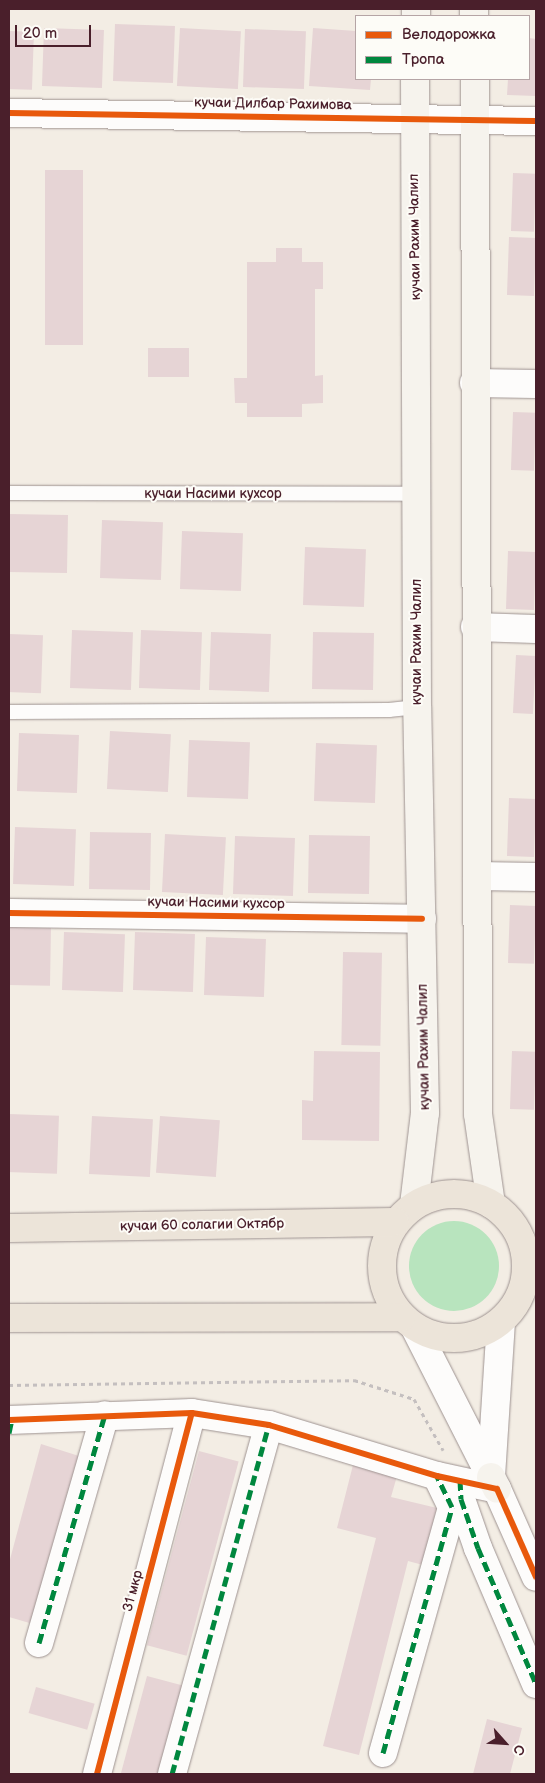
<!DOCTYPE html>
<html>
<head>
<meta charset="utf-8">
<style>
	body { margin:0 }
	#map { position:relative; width:545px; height:1783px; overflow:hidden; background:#f3ede4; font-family:"Balsamiq Sans",sans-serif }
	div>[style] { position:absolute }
	.green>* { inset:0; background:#b8e4be }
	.round { border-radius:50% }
	.building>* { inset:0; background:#e6d4d5; transform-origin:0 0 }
	.path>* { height:3px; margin-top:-1.5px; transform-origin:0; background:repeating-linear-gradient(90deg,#c4bfbf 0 4px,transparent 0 8px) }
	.roads { filter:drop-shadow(0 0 1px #9e9391) drop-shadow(0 0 1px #9e9391) }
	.service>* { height:14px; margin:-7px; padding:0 7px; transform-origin:7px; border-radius:7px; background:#fdfcfb }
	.minor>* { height:28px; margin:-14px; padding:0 14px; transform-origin:14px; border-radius:14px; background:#fdfcfb }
	.tertiary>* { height:28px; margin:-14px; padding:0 14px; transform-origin:14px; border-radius:14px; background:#fdfcfb }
	.secondary>* { height:28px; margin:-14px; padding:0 14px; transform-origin:14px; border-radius:14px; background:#f6f3ed }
	.trunk>* { height:28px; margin:-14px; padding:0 14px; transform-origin:14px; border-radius:14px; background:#ece4d9 }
	.trunk>.ring { margin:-14px; padding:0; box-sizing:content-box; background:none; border:28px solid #ece4d9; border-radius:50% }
	.quiet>* { height:5px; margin-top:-2.5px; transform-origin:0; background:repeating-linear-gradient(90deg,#00873e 0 10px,transparent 0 15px) }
	.cycleway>* { height:6px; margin:-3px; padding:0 3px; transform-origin:3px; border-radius:3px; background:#e8590c }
	span { translate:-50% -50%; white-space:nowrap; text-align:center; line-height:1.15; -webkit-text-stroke:4px #fdfcf7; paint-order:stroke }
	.street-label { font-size:14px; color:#4a1f2b }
	.frame { position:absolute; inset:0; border:10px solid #4a1f2b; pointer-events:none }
	.legend { position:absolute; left:355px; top:15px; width:175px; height:65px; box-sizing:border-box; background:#fdfcf7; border:1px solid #b5a4a5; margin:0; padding:6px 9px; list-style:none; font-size:15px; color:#4a1f2b }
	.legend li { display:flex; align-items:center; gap:10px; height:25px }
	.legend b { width:25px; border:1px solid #b5a4a5 }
	.north { position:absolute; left:480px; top:1718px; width:50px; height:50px; -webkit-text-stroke:4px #fdfcf7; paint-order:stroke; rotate:116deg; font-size:14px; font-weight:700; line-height:20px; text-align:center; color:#4a1f2b }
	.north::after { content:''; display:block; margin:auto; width:18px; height:22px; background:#4a1f2b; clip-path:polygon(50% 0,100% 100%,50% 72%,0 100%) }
	.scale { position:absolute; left:15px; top:25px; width:76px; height:22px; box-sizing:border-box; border:2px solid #4a1f2b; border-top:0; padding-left:6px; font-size:15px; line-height:18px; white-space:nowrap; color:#4a1f2b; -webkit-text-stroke:4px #fdfcf7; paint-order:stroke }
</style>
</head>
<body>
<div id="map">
	<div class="green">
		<i class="round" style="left:409px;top:1221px;width:90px;height:90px"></i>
	</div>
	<div class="building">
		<i style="left:115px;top:24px;width:60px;height:57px;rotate:2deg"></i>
		<i style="left:44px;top:28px;width:60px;height:58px;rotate:2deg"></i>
		<i style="left:180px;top:28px;width:61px;height:58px;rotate:3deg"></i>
		<i style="clip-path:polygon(313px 28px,356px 31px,356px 79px,371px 79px,370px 90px,309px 86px)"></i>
		<i style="left:245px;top:29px;width:61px;height:58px;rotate:2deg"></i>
		<i style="left:9px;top:31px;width:25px;height:58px;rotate:2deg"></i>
		<i style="clip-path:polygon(529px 38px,536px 39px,536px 96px,507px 95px,508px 79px,529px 79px)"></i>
		<i style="left:45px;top:170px;width:38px;height:175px"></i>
		<i style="left:513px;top:173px;width:23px;height:58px;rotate:2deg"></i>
		<i style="left:509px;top:237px;width:27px;height:58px;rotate:2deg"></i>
		<i style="clip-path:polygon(276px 248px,302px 248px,302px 262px,323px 262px,323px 289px,315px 289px,315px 376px,323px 375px,323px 403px,302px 404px,302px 417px,247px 417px,247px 403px,235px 403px,234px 378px,247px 378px,247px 262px,276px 262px)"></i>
		<i style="left:148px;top:348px;width:41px;height:29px"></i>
		<i style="left:513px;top:412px;width:23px;height:58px;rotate:2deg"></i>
		<i style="left:9px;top:514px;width:59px;height:58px;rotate:1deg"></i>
		<i style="left:102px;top:520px;width:61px;height:58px;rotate:2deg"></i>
		<i style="left:182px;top:531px;width:61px;height:58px;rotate:2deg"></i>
		<i style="left:305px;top:547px;width:61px;height:58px;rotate:2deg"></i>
		<i style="left:508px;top:551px;width:28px;height:58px;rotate:2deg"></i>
		<i style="left:72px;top:630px;width:61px;height:58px;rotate:2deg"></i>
		<i style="left:141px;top:630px;width:61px;height:58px;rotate:2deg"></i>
		<i style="left:211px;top:632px;width:60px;height:58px;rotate:2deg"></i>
		<i style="left:313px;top:632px;width:61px;height:57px;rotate:1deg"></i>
		<i style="left:9px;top:634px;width:34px;height:58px;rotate:2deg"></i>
		<i style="left:516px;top:655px;width:20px;height:58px;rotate:3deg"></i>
		<i style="left:110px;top:731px;width:61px;height:58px;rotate:3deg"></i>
		<i style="left:19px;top:733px;width:60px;height:58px;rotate:2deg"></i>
		<i style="left:189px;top:740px;width:61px;height:57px;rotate:2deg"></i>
		<i style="left:316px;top:743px;width:61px;height:58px;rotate:2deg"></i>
		<i style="left:509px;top:798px;width:27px;height:58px;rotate:2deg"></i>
		<i style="left:15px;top:827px;width:61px;height:57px;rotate:2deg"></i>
		<i style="left:90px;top:832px;width:61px;height:57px;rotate:1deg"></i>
		<i style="left:165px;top:834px;width:61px;height:58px;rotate:3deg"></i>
		<i style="left:309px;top:835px;width:61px;height:58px;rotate:1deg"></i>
		<i style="left:235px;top:836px;width:60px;height:58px;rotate:2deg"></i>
		<i style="left:510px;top:905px;width:26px;height:58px;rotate:2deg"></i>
		<i style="left:9px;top:927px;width:42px;height:58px;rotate:1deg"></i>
		<i style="left:64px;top:932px;width:61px;height:58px;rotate:2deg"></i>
		<i style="left:135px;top:932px;width:60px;height:58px;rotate:2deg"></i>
		<i style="left:206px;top:937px;width:60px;height:58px;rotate:2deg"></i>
		<i style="left:343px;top:952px;width:39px;height:93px;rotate:1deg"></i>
		<i style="clip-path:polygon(314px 1051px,380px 1052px,379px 1141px,302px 1140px,302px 1100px,313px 1101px)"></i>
		<i style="left:512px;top:1051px;width:24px;height:58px;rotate:2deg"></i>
		<i style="left:9px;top:1114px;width:50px;height:58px;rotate:2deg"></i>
		<i style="left:92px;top:1116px;width:61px;height:58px;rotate:3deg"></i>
		<i style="left:160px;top:1116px;width:60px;height:57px;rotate:4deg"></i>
		<i style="clip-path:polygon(41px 1444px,79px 1456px,33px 1624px,9px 1617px,9px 1563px)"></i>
		<i style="left:199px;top:1451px;width:41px;height:201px;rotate:15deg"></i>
		<i style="clip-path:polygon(353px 1465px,397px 1476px,391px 1497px,437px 1508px,423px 1565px,408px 1561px,359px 1755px,323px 1746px,376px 1538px,337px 1528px)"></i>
		<i style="left:147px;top:1676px;width:39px;height:102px;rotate:15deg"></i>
		<i style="left:36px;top:1687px;width:61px;height:27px;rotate:16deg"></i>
		<i style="clip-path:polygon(487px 1719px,522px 1728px,510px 1774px,473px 1774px)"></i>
	</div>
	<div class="path">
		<i style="left:9px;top:1385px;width:345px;rotate:-0.8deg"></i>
		<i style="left:354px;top:1380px;width:63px;rotate:17.6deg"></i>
		<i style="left:414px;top:1399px;width:59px;rotate:60.4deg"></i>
	</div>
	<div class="roads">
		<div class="service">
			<i style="left:9px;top:493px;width:409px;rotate:0.1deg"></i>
			<i style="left:9px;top:712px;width:380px;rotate:-0.3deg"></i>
			<i style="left:389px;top:710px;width:28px;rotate:-6deg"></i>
		</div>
		<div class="minor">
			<i style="left:9px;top:113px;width:527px;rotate:0.87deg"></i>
			<i style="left:474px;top:383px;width:62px;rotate:0.9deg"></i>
			<i style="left:475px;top:627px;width:61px;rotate:1.9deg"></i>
			<i style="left:477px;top:876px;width:59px;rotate:1deg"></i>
			<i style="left:9px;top:913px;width:413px;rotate:0.8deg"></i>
			<i style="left:9px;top:1420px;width:183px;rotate:-2.2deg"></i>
			<i style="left:192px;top:1413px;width:78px;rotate:8.9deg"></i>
			<i style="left:269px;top:1425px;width:176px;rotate:16.9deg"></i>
			<i style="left:437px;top:1476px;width:61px;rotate:12.2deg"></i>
			<i style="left:460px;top:1484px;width:15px;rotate:86deg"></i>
			<i style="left:461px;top:1499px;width:52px;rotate:70.9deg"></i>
			<i style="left:478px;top:1548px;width:148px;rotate:66.9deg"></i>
			<i style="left:39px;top:1643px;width:237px;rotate:-73.9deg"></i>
			<i style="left:383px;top:1753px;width:255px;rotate:-74.3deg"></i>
			<i style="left:452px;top:1507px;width:34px;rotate:-116deg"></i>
			<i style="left:97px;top:1774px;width:373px;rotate:-75.3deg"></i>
			<i style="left:172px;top:1774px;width:362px;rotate:-74.5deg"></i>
		</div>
		<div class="tertiary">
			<i style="left:415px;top:1328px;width:167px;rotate:63deg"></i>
			<i style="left:491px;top:1476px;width:154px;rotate:-86.3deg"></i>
			<i style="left:497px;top:1489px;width:96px;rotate:66.1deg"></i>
		</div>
		<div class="secondary">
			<i style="left:474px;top:9px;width:7px;rotate:90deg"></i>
			<i style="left:416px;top:16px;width:7px;rotate:-90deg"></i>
			<i style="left:475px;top:79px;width:1035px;rotate:89.83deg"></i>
			<i style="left:478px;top:1114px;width:91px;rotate:81.8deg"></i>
			<i style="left:414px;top:1205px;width:93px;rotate:-83.2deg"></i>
			<i style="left:425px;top:1113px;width:406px;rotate:-91.1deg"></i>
			<i style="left:417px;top:707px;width:628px;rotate:-90.18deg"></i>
			<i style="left:491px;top:1477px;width:13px;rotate:63deg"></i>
		</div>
		<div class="trunk">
			<i class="ring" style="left:382px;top:1194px;width:116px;height:116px"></i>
			<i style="left:9px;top:1228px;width:386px;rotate:-0.9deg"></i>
			<i style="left:9px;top:1318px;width:392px;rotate:-0.1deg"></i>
		</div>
	</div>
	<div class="quiet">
		<i style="left:9px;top:1433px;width:14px;rotate:-78deg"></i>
		<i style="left:460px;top:1480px;width:19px;rotate:87deg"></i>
		<i style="left:461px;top:1499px;width:52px;rotate:70.9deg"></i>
		<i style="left:478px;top:1548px;width:148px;rotate:66.9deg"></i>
		<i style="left:39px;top:1643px;width:237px;rotate:-73.9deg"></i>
		<i style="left:383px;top:1753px;width:255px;rotate:-74.3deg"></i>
		<i style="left:452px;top:1507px;width:34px;rotate:-116deg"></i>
		<i style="left:172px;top:1774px;width:362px;rotate:-74.5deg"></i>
	</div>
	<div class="cycleway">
		<i style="left:9px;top:113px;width:527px;rotate:0.87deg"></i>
		<i style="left:9px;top:913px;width:413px;rotate:0.8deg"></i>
		<i style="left:9px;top:1420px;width:183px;rotate:-2.2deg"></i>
		<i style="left:192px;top:1413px;width:78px;rotate:8.9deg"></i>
		<i style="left:269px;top:1425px;width:176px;rotate:16.9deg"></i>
		<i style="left:437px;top:1476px;width:61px;rotate:12.2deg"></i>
		<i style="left:497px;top:1489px;width:96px;rotate:66.1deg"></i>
		<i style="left:97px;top:1774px;width:373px;rotate:-75.3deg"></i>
	</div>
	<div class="street-label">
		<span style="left:273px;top:104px;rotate:1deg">кучаи Дилбар Рахимова</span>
		<span style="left:415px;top:237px;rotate:-91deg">кучаи Рахим Чалил</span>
		<span style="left:213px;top:494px">кучаи Насими кухсор</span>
		<span style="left:417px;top:642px;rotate:-90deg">кучаи Рахим Чалил</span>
		<span style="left:216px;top:903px;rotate:1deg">кучаи Насими кухсор</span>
		<span style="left:424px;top:1047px;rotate:-91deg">кучаи Рахим Чалил</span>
		<span style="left:202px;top:1225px;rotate:-1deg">кучаи 60 солагии Октябр</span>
		<span style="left:133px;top:1591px;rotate:-75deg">31 мкр</span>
	</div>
	<div class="frame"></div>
	<ul class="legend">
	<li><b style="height:6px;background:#e8590c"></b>Велодорожка</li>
	<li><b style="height:6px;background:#00873e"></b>Тропа</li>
	</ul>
	<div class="north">С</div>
	<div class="scale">20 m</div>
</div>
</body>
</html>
